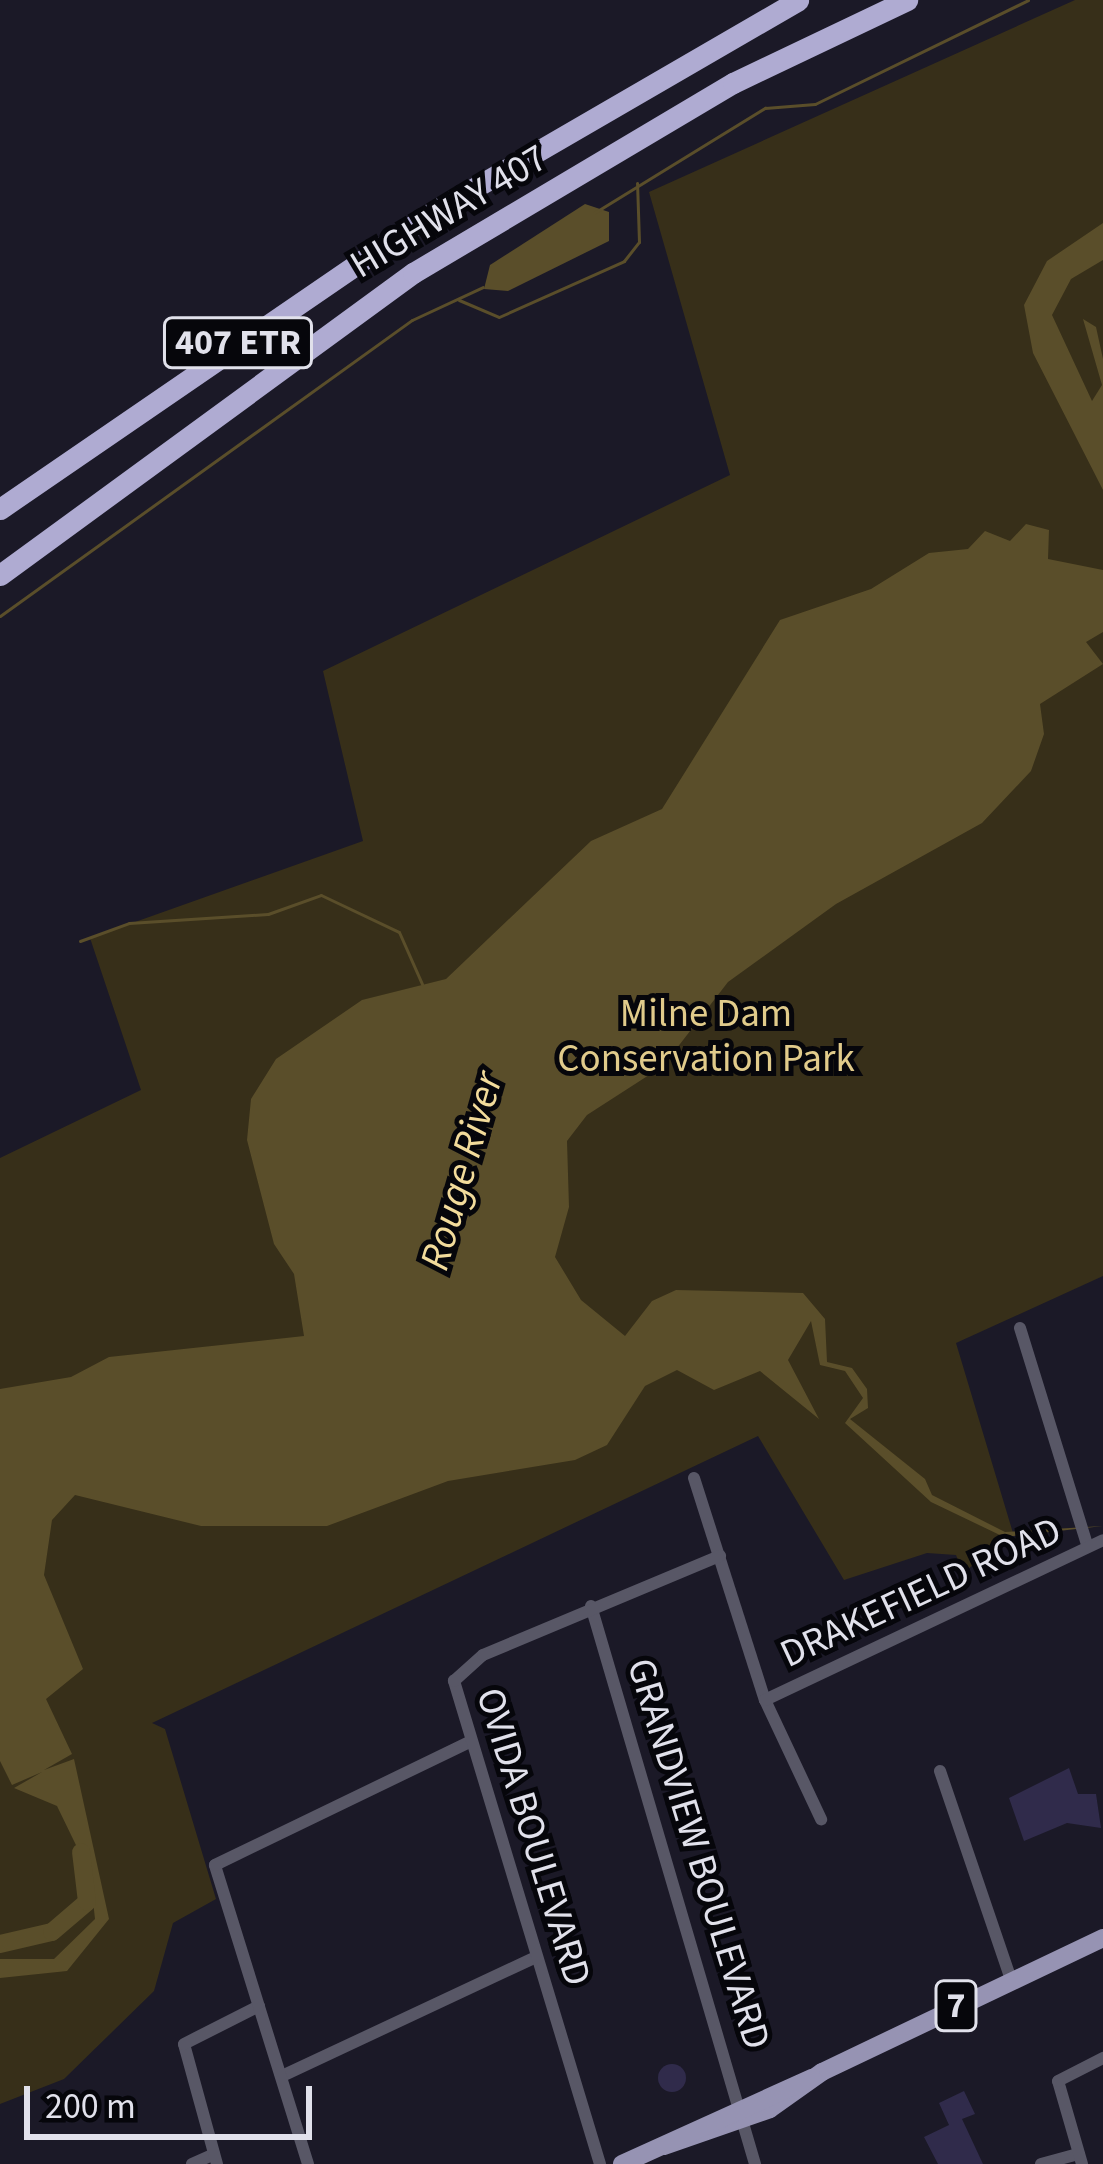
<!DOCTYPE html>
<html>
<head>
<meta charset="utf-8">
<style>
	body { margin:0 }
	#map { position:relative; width:1103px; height:2164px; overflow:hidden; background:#1b1927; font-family:"Source Sans 3",sans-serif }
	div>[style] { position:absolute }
	.green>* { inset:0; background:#372f19 }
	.water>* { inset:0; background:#5a4e2a }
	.stream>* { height:3px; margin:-1.5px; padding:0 1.5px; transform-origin:1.5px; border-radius:1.5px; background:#5a4e2a }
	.river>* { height:18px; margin:-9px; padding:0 9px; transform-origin:9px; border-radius:9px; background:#5a4e2a }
	.building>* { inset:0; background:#302b4b }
	.round { border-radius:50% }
	.minor>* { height:12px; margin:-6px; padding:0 6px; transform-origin:6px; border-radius:6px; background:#585766 }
	.primary>* { height:18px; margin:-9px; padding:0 9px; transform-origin:9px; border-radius:9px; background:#9693b3 }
	.motorway>* { height:21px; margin:-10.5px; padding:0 10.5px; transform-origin:10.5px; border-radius:10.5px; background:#afabd2 }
	span { translate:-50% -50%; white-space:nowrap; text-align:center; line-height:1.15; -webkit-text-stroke:10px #06060b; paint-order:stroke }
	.shield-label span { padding:3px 9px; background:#06060b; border:3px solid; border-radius:9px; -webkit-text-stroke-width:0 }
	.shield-label { font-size:36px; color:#e1e1eb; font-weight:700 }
	.street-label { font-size:39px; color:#e1e1eb }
	.park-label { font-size:39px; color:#e1cb8b }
	.water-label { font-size:42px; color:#f2db9b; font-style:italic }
	.scale { position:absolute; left:24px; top:2086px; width:288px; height:54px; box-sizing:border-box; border:6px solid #e1e1eb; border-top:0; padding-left:15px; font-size:36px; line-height:42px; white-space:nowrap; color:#e1e1eb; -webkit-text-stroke:9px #06060b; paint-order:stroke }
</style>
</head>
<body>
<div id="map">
	<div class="green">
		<i style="clip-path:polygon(1075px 0,1103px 0,1103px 1276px,956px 1343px,1013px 1533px,963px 1573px,956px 1555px,927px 1553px,844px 1580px,758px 1436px,152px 1723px,165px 1729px,216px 1899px,173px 1923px,154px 1991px,64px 2079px,0 2104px,0 1158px,141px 1090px,90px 938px,363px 841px,323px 671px,730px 475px,649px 192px)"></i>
	</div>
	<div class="water">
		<i style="clip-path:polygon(585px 204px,609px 212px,609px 241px,508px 291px,484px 289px,490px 265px)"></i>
		<i style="clip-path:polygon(1103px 223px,1103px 260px,1071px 279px,1052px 315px,1092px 401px,1102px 385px,1083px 319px,1096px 327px,1103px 359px,1103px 490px,1033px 353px,1024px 305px,1047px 261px)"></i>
		<i style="clip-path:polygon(1026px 524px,1049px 530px,1048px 559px,1103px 570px,1103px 632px,1086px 642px,1103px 664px,1040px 704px,1044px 734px,1031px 771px,982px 823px,836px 904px,728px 982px,663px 1066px,587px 1115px,567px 1141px,569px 1207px,555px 1257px,581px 1300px,625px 1336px,652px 1301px,676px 1290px,803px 1293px,825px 1319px,827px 1362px,852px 1368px,867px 1389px,868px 1408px,850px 1419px,925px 1479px,932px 1495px,1005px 1532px,1103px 1526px,1004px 1537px,931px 1502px,845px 1423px,863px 1398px,845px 1371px,820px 1365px,811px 1321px,788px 1360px,819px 1419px,760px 1371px,714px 1390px,677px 1370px,645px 1386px,607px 1445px,575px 1460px,448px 1481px,327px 1526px,201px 1526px,75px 1495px,52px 1520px,44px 1575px,83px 1669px,46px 1699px,72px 1754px,44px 1770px,74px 1759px,109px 1919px,67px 1971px,0 1978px,0 1959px,54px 1959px,95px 1919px,90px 1874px,57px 1806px,14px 1788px,42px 1772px,12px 1785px,0 1761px,0 1389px,71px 1377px,109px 1357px,304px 1336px,294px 1274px,274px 1244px,247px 1140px,251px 1099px,276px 1059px,362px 1000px,446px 979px,591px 841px,662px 809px,780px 620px,871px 589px,929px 553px,968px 549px,985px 531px,1010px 541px)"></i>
	</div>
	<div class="stream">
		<i style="left:594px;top:213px;width:201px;rotate:-31.6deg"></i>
		<i style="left:765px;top:108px;width:50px;rotate:-4.6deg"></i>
		<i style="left:815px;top:104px;width:237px;rotate:-26deg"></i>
		<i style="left:459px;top:300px;width:43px;rotate:23deg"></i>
		<i style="left:499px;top:317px;width:137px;rotate:-24.1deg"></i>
		<i style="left:624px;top:261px;width:24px;rotate:-52deg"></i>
		<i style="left:639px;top:242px;width:59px;rotate:-91.9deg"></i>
		<i style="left:0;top:616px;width:507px;rotate:-35.7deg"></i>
		<i style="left:412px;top:320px;width:78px;rotate:-24.9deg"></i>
		<i style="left:80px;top:941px;width:52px;rotate:-20.2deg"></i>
		<i style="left:129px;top:923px;width:139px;rotate:-3.7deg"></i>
		<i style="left:268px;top:914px;width:56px;rotate:-19.7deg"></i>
		<i style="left:321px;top:895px;width:86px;rotate:25.4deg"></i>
		<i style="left:399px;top:932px;width:57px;rotate:66.1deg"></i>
	</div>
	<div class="river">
		<i style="left:0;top:1944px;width:53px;rotate:-13deg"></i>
		<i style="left:52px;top:1932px;width:46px;rotate:-40.6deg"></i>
		<i style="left:87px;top:1902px;width:50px;rotate:-96.8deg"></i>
	</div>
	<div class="building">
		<i style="clip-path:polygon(1069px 1768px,1078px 1794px,1096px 1794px,1101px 1828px,1067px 1823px,1024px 1841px,1009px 1798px)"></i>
		<i class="round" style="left:658px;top:2064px;width:28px;height:28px"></i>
		<i style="clip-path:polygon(964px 2091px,975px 2114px,962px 2119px,983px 2164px,938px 2164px,924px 2137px,949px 2125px,939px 2103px)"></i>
	</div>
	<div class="minor">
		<i style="left:1020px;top:1328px;width:229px;rotate:72.8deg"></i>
		<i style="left:694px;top:1478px;width:233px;rotate:72.3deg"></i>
		<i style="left:765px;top:1700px;width:132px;rotate:64.8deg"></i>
		<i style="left:591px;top:1606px;width:582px;rotate:73.62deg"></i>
		<i style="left:765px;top:1700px;width:374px;rotate:-25.3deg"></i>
		<i style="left:940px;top:1771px;width:220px;rotate:71.2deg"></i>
		<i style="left:282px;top:2076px;width:280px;rotate:-25.1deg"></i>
		<i style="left:192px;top:2164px;width:24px;rotate:-24deg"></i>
		<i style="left:217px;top:2164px;width:124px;rotate:-105.4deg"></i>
		<i style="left:184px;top:2044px;width:84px;rotate:-26.9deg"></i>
		<i style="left:308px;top:2164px;width:313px;rotate:-107.3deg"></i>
		<i style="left:215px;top:1865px;width:282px;rotate:-25.8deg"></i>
		<i style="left:600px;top:2164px;width:505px;rotate:-106.82deg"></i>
		<i style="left:454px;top:1681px;width:39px;rotate:-42deg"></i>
		<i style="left:483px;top:1655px;width:257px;rotate:-22.7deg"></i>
		<i style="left:1041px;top:2164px;width:39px;rotate:-15deg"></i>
		<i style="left:1082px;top:2164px;width:86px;rotate:-106.1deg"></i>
		<i style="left:1058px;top:2081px;width:51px;rotate:-27.1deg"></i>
	</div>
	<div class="primary">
		<i style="left:664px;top:2146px;width:112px;rotate:-19.2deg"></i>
		<i style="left:770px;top:2109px;width:64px;rotate:-35.4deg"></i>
		<i style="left:822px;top:2072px;width:311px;rotate:-25.5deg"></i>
		<i style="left:622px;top:2164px;width:209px;rotate:-24.4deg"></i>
	</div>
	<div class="motorway">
		<i style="left:0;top:509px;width:525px;rotate:-34.45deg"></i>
		<i style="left:433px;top:212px;width:422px;rotate:-30.1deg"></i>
		<i style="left:0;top:575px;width:512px;rotate:-36.18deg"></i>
		<i style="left:413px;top:273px;width:372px;rotate:-30.7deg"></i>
		<i style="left:733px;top:83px;width:193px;rotate:-25.5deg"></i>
	</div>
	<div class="shield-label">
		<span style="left:238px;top:343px">407 ETR</span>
		<span style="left:956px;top:2006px">7</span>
	</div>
	<div class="street-label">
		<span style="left:449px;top:212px;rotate:-31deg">HIGHWAY 407</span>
		<span style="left:921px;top:1593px;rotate:-25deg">DRAKEFIELD ROAD</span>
		<span style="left:533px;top:1837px;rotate:73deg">OVIDA BOULEVARD</span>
		<span style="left:698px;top:1854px;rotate:73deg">GRANDVIEW BOULEVARD</span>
	</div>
	<div class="park-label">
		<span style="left:706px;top:1037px">Milne Dam<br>Conservation Park</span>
	</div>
	<div class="water-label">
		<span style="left:462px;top:1171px;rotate:-74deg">Rouge River</span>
	</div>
	<div class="scale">200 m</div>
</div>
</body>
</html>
